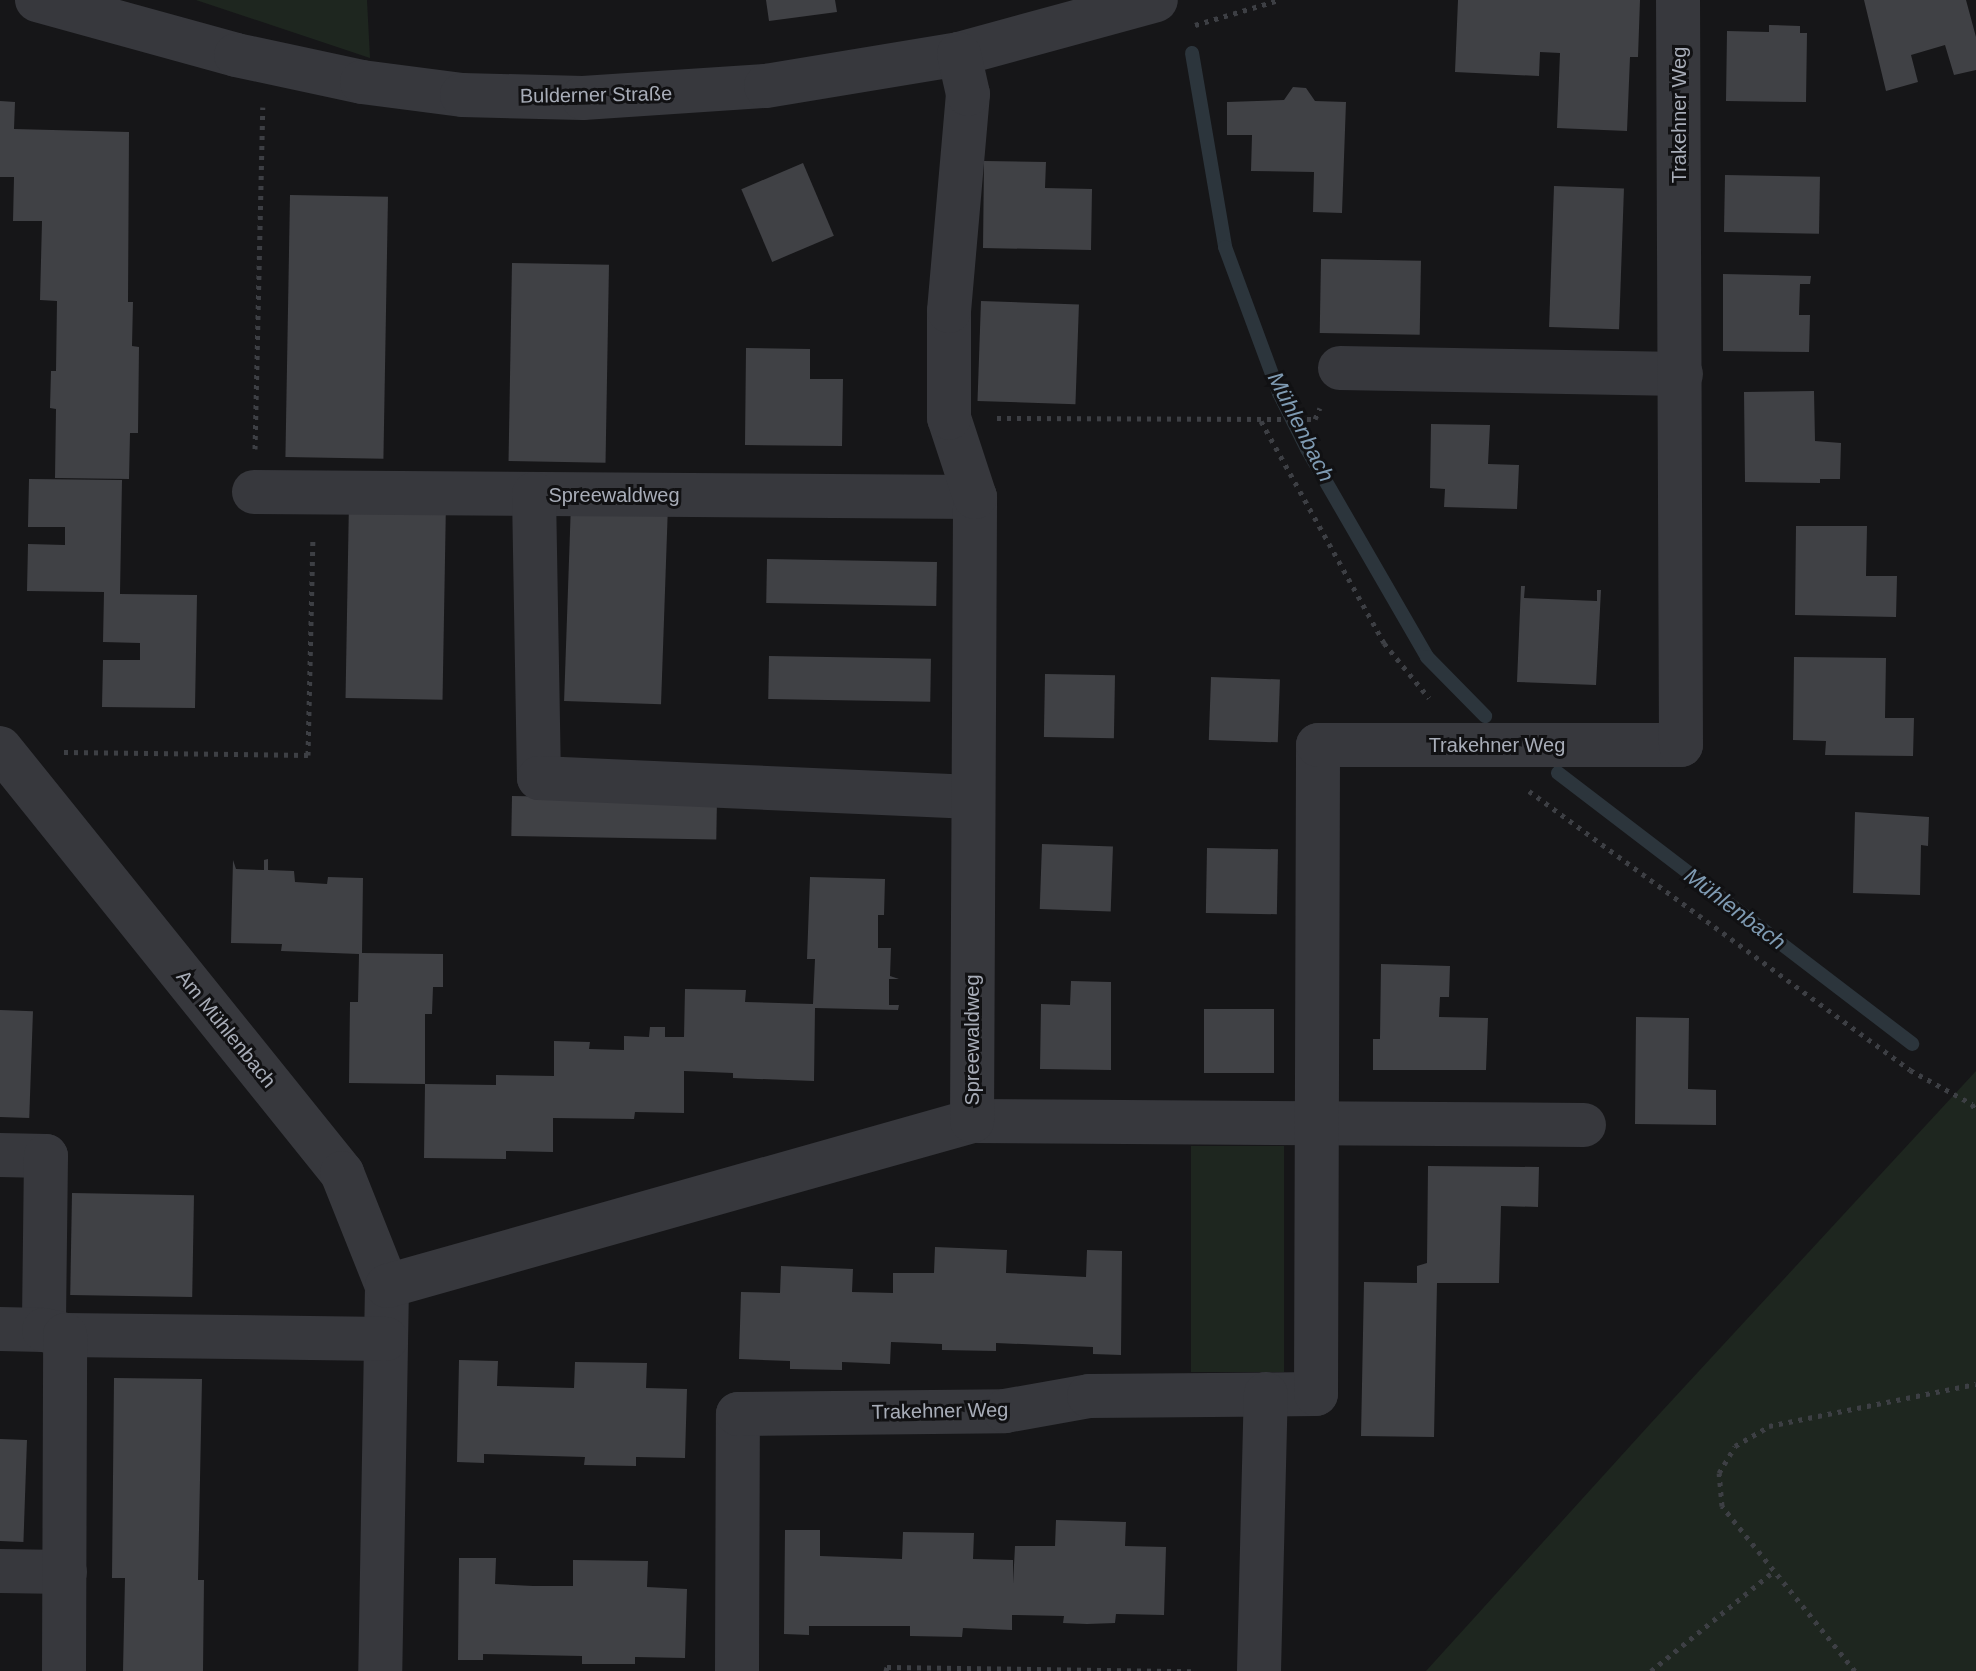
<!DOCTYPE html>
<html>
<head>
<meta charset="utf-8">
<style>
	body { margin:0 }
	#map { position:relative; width:1976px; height:1671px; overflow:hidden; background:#161618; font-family:Arial,sans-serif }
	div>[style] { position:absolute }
	.green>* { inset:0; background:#1e261f; transform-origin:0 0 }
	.stream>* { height:14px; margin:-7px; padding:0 7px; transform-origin:7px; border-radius:7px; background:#2c353c }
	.building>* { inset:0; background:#404145; transform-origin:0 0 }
	.path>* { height:5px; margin-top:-2.5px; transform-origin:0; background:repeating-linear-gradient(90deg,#3d3f44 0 4px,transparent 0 10px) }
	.minor>* { height:44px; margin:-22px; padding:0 22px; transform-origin:22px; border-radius:22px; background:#37383d }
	span { translate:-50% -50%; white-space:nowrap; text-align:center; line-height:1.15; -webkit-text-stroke:6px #111113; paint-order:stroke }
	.street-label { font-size:20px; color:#a8adb8 }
	.water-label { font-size:22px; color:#7f9bb3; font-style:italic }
</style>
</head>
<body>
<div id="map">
	<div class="green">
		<i style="clip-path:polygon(196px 0,367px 0,370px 58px)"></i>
		<i style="clip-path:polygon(1976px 1071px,1976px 1671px,1426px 1671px,1651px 1423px)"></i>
		<i style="left:1191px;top:1146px;width:93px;height:226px"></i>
	</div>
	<div class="stream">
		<i style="left:1192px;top:53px;width:197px;rotate:80.3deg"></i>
		<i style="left:1225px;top:247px;width:156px;rotate:69.7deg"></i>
		<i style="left:1279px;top:393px;width:63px;rotate:63.4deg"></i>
		<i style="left:1307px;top:449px;width:240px;rotate:60deg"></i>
		<i style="left:1427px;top:657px;width:83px;rotate:45.5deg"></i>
		<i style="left:1558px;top:773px;width:446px;rotate:37.4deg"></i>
	</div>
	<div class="building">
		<i style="clip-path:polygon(766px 0,835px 0,837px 12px,769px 21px)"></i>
		<i style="clip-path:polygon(1458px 0,1640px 0,1638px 57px,1630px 57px,1627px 131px,1557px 128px,1560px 53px,1540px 52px,1539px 76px,1455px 72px)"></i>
		<i style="clip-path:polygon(1864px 0,1966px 0,1976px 37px,1976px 70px,1954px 75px,1945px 45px,1911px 55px,1918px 82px,1886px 91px)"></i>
		<i style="clip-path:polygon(1769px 25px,1800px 26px,1800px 33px,1807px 33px,1806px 102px,1726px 101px,1727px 31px,1769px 32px)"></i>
		<i style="clip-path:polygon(1293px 87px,1306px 88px,1315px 101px,1346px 102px,1342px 213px,1313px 212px,1314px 172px,1251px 171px,1252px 135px,1227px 135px,1227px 102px,1284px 100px)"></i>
		<i style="clip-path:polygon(0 101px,15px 102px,14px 129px,129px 132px,128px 302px,133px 302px,132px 346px,139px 347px,138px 433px,130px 433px,129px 479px,55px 478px,56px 409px,50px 408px,51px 371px,56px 371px,57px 301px,40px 300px,42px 221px,13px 221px,14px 177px,0 177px)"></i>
		<i style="clip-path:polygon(984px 161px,1046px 162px,1045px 188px,1092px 189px,1091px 250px,983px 248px)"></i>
		<i style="left:803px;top:163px;width:79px;height:67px;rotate:67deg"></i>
		<i style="left:1725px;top:175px;width:95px;height:57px;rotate:1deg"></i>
		<i style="left:1554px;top:186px;width:70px;height:141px;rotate:2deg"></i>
		<i style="left:290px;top:195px;width:98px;height:262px;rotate:1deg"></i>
		<i style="left:1321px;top:259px;width:100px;height:74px;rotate:1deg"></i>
		<i style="left:512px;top:263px;width:97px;height:198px;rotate:1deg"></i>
		<i style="clip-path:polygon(1723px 274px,1811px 276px,1810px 284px,1800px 284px,1799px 315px,1810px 315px,1809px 352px,1723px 351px)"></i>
		<i style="left:981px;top:301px;width:98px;height:100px;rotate:2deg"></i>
		<i style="clip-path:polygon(746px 348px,810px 349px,810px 379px,843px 379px,842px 446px,745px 445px)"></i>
		<i style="clip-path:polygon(1814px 391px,1815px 441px,1841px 443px,1840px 479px,1820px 479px,1820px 483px,1745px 482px,1744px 392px)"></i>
		<i style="clip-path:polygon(1431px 424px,1490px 425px,1488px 464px,1519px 465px,1517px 509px,1444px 507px,1445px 489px,1430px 488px)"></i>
		<i style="clip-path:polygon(29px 479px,122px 480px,120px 594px,197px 595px,195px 708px,102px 707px,103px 660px,140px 660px,140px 643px,103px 642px,104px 592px,27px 591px,28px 544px,65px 545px,65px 527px,28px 527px)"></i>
		<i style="left:349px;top:500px;width:97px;height:198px;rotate:1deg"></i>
		<i style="left:571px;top:503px;width:97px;height:198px;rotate:2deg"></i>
		<i style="clip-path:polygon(1796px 526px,1867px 526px,1866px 576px,1897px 576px,1896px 617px,1795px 615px)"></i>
		<i style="left:767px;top:559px;width:170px;height:44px;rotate:1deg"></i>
		<i style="clip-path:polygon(1521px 586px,1525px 586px,1524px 598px,1597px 601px,1597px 590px,1601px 590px,1596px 685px,1517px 682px)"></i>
		<i style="left:769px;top:656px;width:162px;height:43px;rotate:1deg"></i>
		<i style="clip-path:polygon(1794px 657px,1886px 658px,1885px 718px,1914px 718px,1913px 756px,1825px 755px,1826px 741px,1793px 740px)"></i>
		<i style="left:1045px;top:674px;width:70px;height:63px;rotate:1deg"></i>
		<i style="left:1211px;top:677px;width:69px;height:63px;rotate:2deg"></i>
		<i style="left:512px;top:796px;width:205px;height:40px;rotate:1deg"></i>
		<i style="clip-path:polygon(1855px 812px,1929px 817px,1928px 846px,1921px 845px,1920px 895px,1853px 893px)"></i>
		<i style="left:1042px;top:844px;width:71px;height:65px;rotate:2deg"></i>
		<i style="left:1207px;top:848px;width:71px;height:65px;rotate:1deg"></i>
		<i style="clip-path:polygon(268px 859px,268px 870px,294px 871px,295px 882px,327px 884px,328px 877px,363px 878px,362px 953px,443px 954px,443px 987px,433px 987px,432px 1014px,425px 1014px,425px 1084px,349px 1083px,350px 1002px,358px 1002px,359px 954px,281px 951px,282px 944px,231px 943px,233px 860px,236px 869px,264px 870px,264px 860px)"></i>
		<i style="clip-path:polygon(810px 877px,885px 879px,884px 915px,878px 915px,878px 948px,891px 948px,890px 976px,899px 979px,889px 979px,889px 1005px,899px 1005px,898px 1010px,815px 1008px,814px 1081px,733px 1078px,733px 1073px,684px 1071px,684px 1113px,635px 1112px,634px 1119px,553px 1118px,553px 1152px,506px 1151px,506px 1159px,424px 1158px,425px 1084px,496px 1085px,496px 1075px,554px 1076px,554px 1041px,590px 1042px,589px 1049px,624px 1050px,624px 1036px,649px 1037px,650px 1027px,665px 1027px,665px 1037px,684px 1037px,685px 989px,746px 990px,745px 1002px,813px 1004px,815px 959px,807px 959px)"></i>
		<i style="clip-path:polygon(1381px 964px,1450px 966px,1449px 997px,1440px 997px,1439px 1017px,1488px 1018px,1486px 1070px,1373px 1070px,1373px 1039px,1380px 1039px)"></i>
		<i style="clip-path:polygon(1071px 981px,1111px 982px,1111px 1070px,1040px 1069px,1041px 1004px,1070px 1005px)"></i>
		<i style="left:1204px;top:1009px;width:70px;height:64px"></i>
		<i style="left:0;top:1010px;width:33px;height:107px;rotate:2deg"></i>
		<i style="clip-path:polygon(1636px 1017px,1689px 1018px,1688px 1089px,1716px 1090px,1716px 1125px,1635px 1124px)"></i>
		<i style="clip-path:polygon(1428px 1166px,1539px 1167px,1538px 1207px,1501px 1206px,1499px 1283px,1437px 1283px,1434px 1437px,1361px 1436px,1364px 1282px,1417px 1283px,1417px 1266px,1427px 1263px)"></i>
		<i style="left:72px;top:1193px;width:122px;height:102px;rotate:1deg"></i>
		<i style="clip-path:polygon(935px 1247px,1007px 1250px,1006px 1273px,1086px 1277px,1087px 1250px,1122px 1251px,1121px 1355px,1093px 1354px,1093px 1347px,996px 1343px,996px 1351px,942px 1350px,942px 1344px,891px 1342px,890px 1364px,842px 1362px,842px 1370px,790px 1369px,790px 1361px,739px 1359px,741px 1292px,780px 1293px,781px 1266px,853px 1269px,852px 1292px,893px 1293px,893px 1273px,934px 1273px)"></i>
		<i style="clip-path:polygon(459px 1360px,498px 1361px,497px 1386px,574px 1388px,575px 1362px,647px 1363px,646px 1388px,687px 1389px,685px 1458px,636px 1457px,636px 1466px,584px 1465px,585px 1457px,484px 1454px,484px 1463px,457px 1462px)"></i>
		<i style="clip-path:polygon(114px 1378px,202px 1379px,198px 1580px,204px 1580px,203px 1671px,123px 1671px,125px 1578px,112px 1578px)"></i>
		<i style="left:0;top:1439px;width:27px;height:102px;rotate:2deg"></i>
		<i style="clip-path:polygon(1056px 1520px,1126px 1522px,1125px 1546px,1166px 1547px,1164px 1615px,1116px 1614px,1115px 1623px,1087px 1624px,1063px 1623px,1064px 1616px,1012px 1615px,1012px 1630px,963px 1628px,962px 1637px,910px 1636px,910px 1626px,809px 1626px,809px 1635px,784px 1634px,785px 1530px,820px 1530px,820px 1556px,902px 1559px,903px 1532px,974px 1533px,973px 1559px,1013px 1560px,1013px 1584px,1015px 1546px,1055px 1546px)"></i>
		<i style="clip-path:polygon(459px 1558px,496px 1558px,495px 1584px,533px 1586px,573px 1586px,573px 1560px,648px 1561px,647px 1587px,687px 1589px,685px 1658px,635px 1657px,635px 1664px,582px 1664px,582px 1656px,483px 1654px,483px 1660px,458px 1660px)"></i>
	</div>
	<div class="path">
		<i style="left:1195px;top:25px;width:88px;rotate:-16.6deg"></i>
		<i style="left:997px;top:418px;width:318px;rotate:0.2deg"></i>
		<i style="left:1315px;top:419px;width:12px;rotate:-66deg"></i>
		<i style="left:1261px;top:421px;width:254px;rotate:61deg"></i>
		<i style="left:1384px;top:643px;width:71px;rotate:50.7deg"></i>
		<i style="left:255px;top:449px;width:342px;rotate:-88.7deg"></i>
		<i style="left:64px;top:752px;width:244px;rotate:0.7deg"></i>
		<i style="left:308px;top:755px;width:218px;rotate:-88.7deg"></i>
		<i style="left:1529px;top:791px;width:472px;rotate:36.2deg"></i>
		<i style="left:1910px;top:1070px;width:71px;rotate:28.7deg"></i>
		<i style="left:1972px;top:1104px;width:8px;rotate:60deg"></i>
		<i style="left:886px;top:1671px;width:4px;rotate:-76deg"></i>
		<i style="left:887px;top:1667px;width:304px;rotate:0.8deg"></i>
		<i style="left:1651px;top:1671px;width:159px;rotate:-39.1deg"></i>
		<i style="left:1855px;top:1671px;width:212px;rotate:-128.9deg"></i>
		<i style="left:1722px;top:1506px;width:33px;rotate:-95deg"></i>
		<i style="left:1719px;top:1473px;width:31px;rotate:-59deg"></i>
		<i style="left:1735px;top:1446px;width:39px;rotate:-30deg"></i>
		<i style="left:1769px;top:1426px;width:211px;rotate:-11.5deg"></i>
	</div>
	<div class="minor">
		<i style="left:37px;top:0;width:206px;rotate:15.4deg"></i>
		<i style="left:236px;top:55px;width:129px;rotate:12.1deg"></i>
		<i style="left:362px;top:82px;width:101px;rotate:7.4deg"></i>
		<i style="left:462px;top:95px;width:121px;rotate:1.4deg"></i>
		<i style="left:583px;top:98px;width:183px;rotate:-3.8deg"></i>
		<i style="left:766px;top:86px;width:196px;rotate:-9.4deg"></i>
		<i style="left:959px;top:54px;width:204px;rotate:-15.3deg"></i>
		<i style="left:1340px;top:368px;width:341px;rotate:1deg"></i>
		<i style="left:254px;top:492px;width:721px;rotate:0.4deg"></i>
		<i style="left:534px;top:494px;width:284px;rotate:89deg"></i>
		<i style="left:539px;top:778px;width:434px;rotate:2.5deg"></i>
		<i style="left:0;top:748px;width:546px;rotate:51.18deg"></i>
		<i style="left:342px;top:1173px;width:122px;rotate:68.3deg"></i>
		<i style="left:387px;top:1286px;width:385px;rotate:91deg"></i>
		<i style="left:972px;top:1121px;width:612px;rotate:0.37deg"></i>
		<i style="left:0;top:1155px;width:46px;rotate:1.2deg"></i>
		<i style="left:46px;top:1156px;width:174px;rotate:90.7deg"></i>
		<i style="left:387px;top:1286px;width:608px;rotate:-15.75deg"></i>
		<i style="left:972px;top:1121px;width:624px;rotate:-89.72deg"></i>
		<i style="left:975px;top:497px;width:83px;rotate:-108.2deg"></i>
		<i style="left:949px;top:418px;width:107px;rotate:-90deg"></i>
		<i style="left:949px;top:311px;width:218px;rotate:-85deg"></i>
		<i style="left:968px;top:94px;width:41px;rotate:-102.7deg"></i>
		<i style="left:0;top:1329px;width:44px;rotate:1.3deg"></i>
		<i style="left:44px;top:1330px;width:22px;rotate:13deg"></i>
		<i style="left:65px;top:1335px;width:321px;rotate:0.7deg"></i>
		<i style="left:0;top:1571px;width:65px;rotate:0.9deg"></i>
		<i style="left:64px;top:1671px;width:336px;rotate:-89.8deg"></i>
		<i style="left:737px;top:1671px;width:257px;rotate:-89.8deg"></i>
		<i style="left:738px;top:1414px;width:267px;rotate:-0.6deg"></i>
		<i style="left:1005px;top:1411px;width:85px;rotate:-10.1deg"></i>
		<i style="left:1089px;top:1396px;width:227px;rotate:-0.5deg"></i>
		<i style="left:1316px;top:1394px;width:649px;rotate:-89.82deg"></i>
		<i style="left:1318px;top:745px;width:363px"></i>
		<i style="left:1681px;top:745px;width:745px;rotate:-90.23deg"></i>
		<i style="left:1259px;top:1671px;width:277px;rotate:-88.6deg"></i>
	</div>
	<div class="street-label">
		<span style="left:596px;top:95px;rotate:-1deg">Bulderner Straße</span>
		<span style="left:1679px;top:115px;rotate:-90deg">Trakehner Weg</span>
		<span style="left:614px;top:495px">Spreewaldweg</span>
		<span style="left:1497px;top:745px">Trakehner Weg</span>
		<span style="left:226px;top:1029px;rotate:51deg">Am Mühlenbach</span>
		<span style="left:972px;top:1040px;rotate:-90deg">Spreewaldweg</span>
		<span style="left:940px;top:1411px;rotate:-1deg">Trakehner Weg</span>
	</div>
	<div class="water-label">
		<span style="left:1301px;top:427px;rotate:63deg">Mühlenbach</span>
		<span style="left:1735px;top:909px;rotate:37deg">Mühlenbach</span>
	</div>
</div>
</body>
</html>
